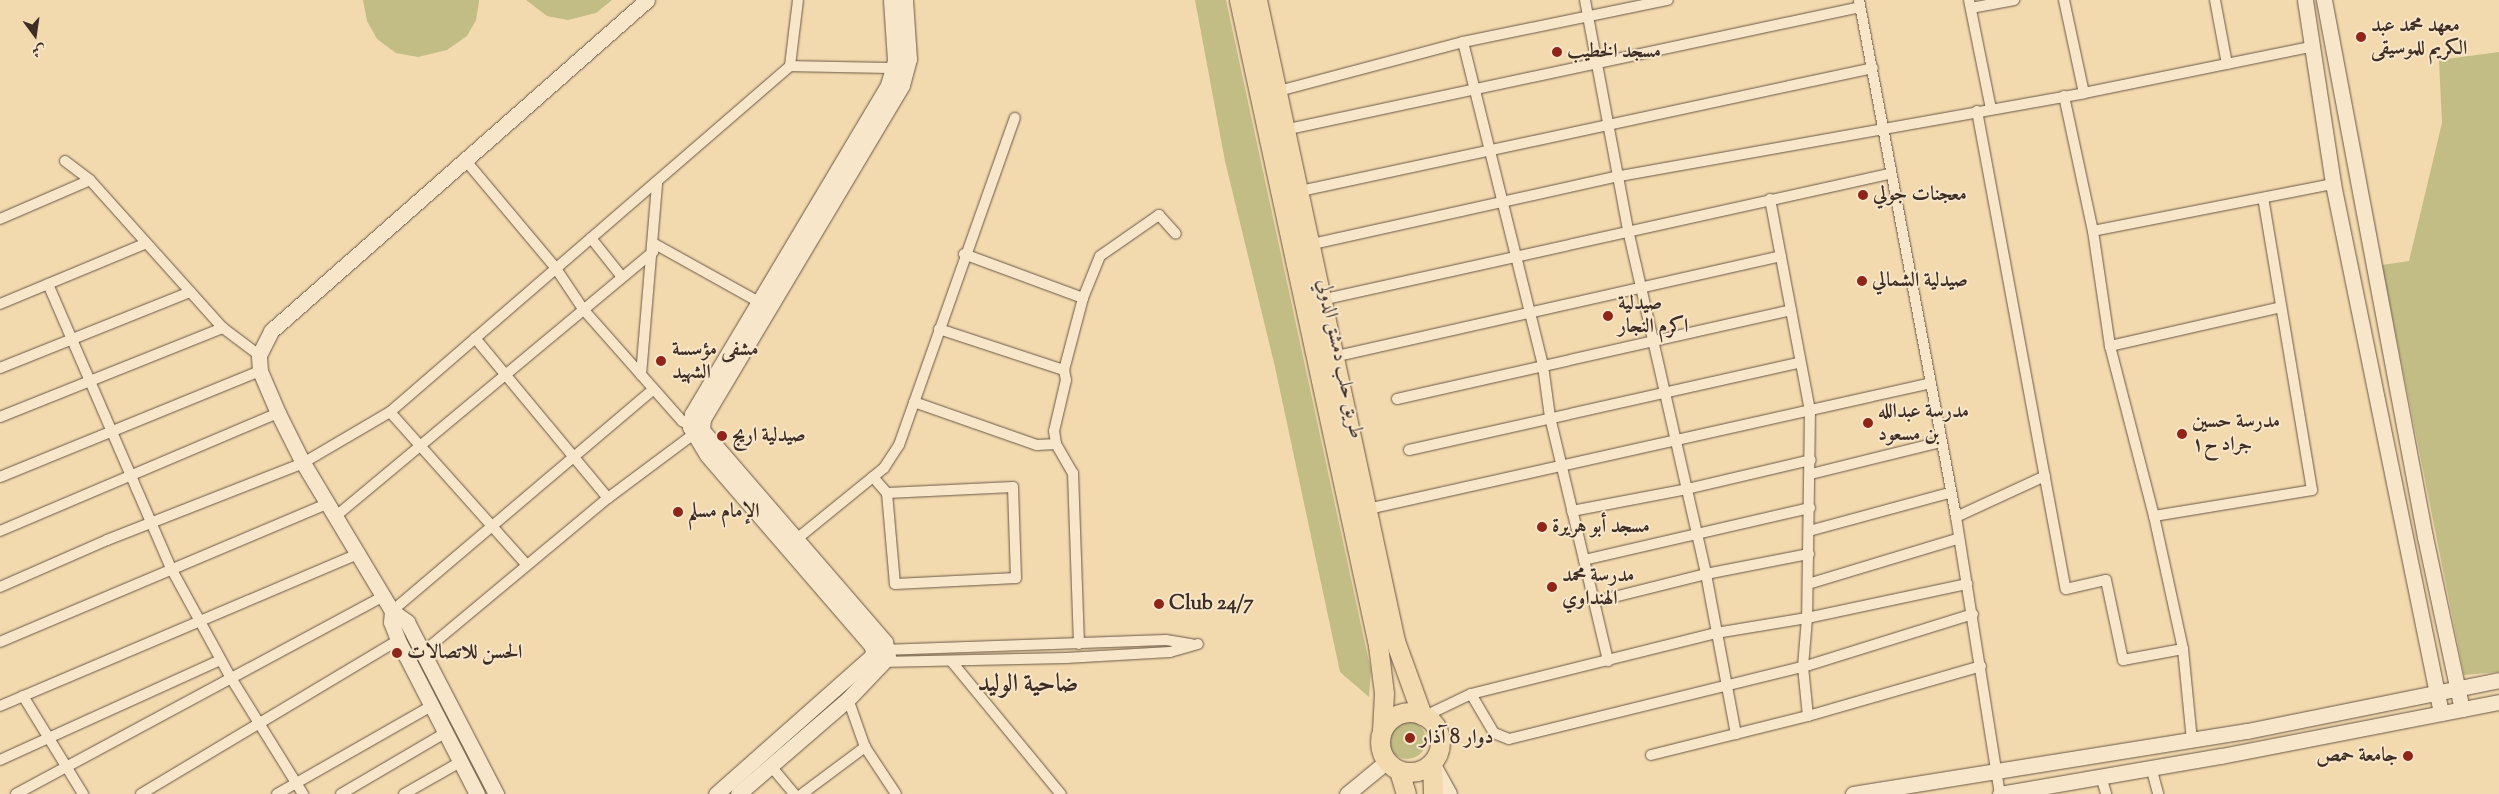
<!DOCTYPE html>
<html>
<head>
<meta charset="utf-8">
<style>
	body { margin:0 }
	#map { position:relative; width:2499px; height:794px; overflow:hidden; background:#f2d9ae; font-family:"Sorts Mill Goudy",Amiri,serif }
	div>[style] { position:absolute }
	.green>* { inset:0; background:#c2bd85 }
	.round { border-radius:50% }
	.roads { filter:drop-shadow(0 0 1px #6a5846) drop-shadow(0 0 1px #6a5846) }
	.street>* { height:10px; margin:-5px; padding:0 5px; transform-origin:5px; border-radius:5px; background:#f7e6ca }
	.secondary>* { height:15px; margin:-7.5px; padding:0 7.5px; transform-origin:7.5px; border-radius:7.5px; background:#f7e6ca }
	.highway>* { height:19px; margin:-9.5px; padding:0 9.5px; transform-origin:9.5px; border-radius:9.5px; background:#f2d9ae }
	.highway>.ring { margin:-9.5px; padding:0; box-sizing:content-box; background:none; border:19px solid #f2d9ae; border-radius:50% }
	.dots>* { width:14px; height:14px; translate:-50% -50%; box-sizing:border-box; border:2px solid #f7e6ca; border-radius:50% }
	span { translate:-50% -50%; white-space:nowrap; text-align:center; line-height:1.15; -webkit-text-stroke:4px #f7e6ca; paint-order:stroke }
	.poi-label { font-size:20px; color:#3d2d24; font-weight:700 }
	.left { translate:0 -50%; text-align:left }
	.right { translate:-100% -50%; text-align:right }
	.street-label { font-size:20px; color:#3d2d24 }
	.district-label { font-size:25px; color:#3d2d24; font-weight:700 }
	.north { position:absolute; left:10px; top:10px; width:50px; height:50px; -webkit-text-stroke:4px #f7e6ca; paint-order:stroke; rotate:166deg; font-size:14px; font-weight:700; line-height:20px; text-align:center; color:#3d2d24 }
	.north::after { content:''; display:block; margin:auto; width:18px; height:22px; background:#3d2d24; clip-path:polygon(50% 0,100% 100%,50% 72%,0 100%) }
</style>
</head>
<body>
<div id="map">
	<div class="green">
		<i style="clip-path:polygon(363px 0,479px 0,479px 2px,476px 20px,467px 36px,447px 50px,418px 57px,396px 53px,377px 39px,367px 21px)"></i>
		<i style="clip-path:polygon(526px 0,612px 0,596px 13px,568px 20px,547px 16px)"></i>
		<i style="clip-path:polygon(1195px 0,1226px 0,1371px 671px,1369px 697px,1340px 672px,1275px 367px,1225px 161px)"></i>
		<i style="clip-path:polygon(2499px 52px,2499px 672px,2464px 675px,2382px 265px,2409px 261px,2442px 123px,2439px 60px)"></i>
		<i class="round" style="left:1388px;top:721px;width:38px;height:38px"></i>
	</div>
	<div class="roads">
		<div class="street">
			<i style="left:1585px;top:0;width:234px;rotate:79.4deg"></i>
			<i style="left:1628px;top:230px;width:353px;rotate:77.2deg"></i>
			<i style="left:1706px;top:574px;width:163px;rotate:79.4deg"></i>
			<i style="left:1859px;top:0;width:526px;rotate:79.37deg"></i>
			<i style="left:1956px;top:517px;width:280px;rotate:81deg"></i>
			<i style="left:1969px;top:0;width:111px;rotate:78.6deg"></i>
			<i style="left:2064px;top:0;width:95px;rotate:77.9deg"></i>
			<i style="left:2215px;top:0;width:65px;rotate:79.4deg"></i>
			<i style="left:1971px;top:8px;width:44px;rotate:-10.5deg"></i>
			<i style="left:1463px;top:42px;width:334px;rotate:76.1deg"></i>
			<i style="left:1543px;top:366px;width:51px;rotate:82.2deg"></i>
			<i style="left:1550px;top:417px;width:251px;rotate:76.6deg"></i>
			<i style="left:790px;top:66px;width:107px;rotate:1.1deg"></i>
			<i style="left:1275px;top:92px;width:195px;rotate:-14.9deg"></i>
			<i style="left:1463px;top:42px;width:209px;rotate:-11.6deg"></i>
			<i style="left:2064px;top:96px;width:138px;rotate:77.9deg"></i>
			<i style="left:2093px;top:231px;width:116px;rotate:81.6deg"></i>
			<i style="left:2110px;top:346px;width:176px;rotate:75.5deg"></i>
			<i style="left:2154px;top:516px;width:136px;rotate:77.7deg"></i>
			<i style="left:2183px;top:649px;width:91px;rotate:84.4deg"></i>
			<i style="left:1977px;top:111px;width:486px;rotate:79.5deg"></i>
			<i style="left:2066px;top:589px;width:41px;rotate:-12.7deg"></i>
			<i style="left:2106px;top:580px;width:82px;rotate:78deg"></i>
			<i style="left:2123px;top:660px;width:61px;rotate:-10.4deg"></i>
			<i style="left:1284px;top:130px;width:589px;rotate:-12.05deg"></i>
			<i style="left:65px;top:161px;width:31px;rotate:37deg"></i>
			<i style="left:90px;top:180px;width:199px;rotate:48.1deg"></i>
			<i style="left:223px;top:328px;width:45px;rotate:36.9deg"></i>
			<i style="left:466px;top:161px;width:138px;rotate:50deg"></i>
			<i style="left:555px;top:267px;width:50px;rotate:56.3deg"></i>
			<i style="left:583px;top:309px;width:149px;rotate:48.5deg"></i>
			<i style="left:682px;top:421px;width:15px;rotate:28deg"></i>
			<i style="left:1296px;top:192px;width:590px;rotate:-12.13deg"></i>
			<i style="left:1770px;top:199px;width:215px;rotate:79.3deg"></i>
			<i style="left:1810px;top:410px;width:208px;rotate:90.8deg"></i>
			<i style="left:1807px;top:618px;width:49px;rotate:94.7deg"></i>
			<i style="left:1803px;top:667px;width:49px;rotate:84.2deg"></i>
			<i style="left:0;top:219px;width:98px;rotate:-23.4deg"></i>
			<i style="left:2093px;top:231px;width:245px;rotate:-11.1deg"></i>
			<i style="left:591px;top:238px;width:50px;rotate:51.5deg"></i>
			<i style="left:653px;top:243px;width:121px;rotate:29.1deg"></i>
			<i style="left:1308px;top:245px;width:320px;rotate:-12.5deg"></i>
			<i style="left:1620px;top:176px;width:471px;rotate:-10.1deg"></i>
			<i style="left:2084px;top:93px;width:235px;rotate:-11.5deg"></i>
			<i style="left:48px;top:284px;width:312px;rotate:66.6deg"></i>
			<i style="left:172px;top:570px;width:123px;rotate:61.4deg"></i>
			<i style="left:231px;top:678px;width:137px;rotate:58.2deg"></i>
			<i style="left:1083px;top:298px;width:45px;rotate:-68deg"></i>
			<i style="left:1100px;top:256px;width:72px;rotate:-34.8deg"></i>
			<i style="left:1159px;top:215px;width:25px;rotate:48deg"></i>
			<i style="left:1321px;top:300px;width:582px;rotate:-12.51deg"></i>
			<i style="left:0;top:304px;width:156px;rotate:-22.6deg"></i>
			<i style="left:939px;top:329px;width:132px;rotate:18.2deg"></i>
			<i style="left:1064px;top:370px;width:74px;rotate:-75.2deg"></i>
			<i style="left:1083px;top:298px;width:127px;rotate:-159.7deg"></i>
			<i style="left:475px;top:338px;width:208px;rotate:50.3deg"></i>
			<i style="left:2110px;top:346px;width:175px;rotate:-12.8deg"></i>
			<i style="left:1333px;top:357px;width:459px;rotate:-12.7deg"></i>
			<i style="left:0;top:368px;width:205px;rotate:-21.8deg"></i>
			<i style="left:1064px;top:370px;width:10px;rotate:79deg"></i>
			<i style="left:1066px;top:380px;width:52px;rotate:103.2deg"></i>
			<i style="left:1054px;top:431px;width:13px;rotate:81deg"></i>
			<i style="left:1056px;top:444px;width:34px;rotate:60deg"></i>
			<i style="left:1073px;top:473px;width:171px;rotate:88deg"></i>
			<i style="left:641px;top:375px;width:193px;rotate:-85.2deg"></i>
			<i style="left:1397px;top:399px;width:404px;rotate:-12.7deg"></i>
			<i style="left:914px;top:402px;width:130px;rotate:19.3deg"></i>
			<i style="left:1037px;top:445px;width:19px;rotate:-3deg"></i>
			<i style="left:390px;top:412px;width:204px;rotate:48.2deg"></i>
			<i style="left:0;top:417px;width:240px;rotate:-21.8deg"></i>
			<i style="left:1409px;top:450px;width:400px;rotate:-12.6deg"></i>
			<i style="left:1811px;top:474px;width:133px;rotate:-13.9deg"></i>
			<i style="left:0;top:477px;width:281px;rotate:-22.2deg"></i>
			<i style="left:873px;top:477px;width:21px;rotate:49deg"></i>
			<i style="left:887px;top:493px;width:91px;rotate:85deg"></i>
			<i style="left:895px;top:584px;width:121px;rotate:-2.8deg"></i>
			<i style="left:1016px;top:578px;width:91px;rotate:-91.9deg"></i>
			<i style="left:1013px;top:487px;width:126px;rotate:177.3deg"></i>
			<i style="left:1368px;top:509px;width:577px;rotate:-12.61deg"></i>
			<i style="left:1572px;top:511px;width:117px;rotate:-10.8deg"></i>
			<i style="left:1687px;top:489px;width:127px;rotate:-13.2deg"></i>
			<i style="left:336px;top:516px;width:413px;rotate:-39.8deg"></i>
			<i style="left:2154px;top:516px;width:160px;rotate:-9.3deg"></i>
			<i style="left:2312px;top:490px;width:296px;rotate:-99.5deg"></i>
			<i style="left:1956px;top:517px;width:98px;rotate:-24.7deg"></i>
			<i style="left:0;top:531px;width:302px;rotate:-23deg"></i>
			<i style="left:1809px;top:531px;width:145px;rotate:-15.2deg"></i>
			<i style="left:793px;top:542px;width:117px;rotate:-39.1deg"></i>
			<i style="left:884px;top:468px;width:27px;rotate:-57deg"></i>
			<i style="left:899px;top:445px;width:347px;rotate:-70.5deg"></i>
			<i style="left:1584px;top:560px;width:232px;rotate:-13deg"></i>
			<i style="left:1808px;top:584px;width:156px;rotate:-16.8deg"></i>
			<i style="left:0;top:587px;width:117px;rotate:-23.7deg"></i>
			<i style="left:107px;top:540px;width:211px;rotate:-21.4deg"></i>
			<i style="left:303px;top:463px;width:101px;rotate:-30.4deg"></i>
			<i style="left:390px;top:412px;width:529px;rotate:-40.86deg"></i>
			<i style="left:790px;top:66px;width:66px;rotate:-83.1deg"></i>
			<i style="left:1594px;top:602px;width:115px;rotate:-14deg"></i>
			<i style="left:1706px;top:574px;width:105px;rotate:-11deg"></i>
			<i style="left:392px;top:611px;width:343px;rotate:-40.3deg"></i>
			<i style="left:0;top:642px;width:355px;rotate:-22.9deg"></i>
			<i style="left:882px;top:650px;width:284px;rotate:-2deg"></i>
			<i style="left:1166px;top:640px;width:26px;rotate:9deg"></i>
			<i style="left:423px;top:652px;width:241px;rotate:-39.8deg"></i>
			<i style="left:608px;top:498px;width:107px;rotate:-36.7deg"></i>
			<i style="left:880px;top:662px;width:186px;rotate:-1.2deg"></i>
			<i style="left:1066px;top:658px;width:104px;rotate:-3.3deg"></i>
			<i style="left:1170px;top:652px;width:29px;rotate:-16deg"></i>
			<i style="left:952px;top:662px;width:171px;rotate:50.5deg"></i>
			<i style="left:1471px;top:694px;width:45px;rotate:59.5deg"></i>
			<i style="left:1494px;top:733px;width:16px;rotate:22deg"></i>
			<i style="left:1509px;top:739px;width:303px;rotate:-13.8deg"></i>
			<i style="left:1803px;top:667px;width:178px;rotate:-17.3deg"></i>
			<i style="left:23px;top:696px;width:115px;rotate:58.5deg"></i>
			<i style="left:848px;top:699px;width:51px;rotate:70.5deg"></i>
			<i style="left:865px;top:747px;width:56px;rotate:56.6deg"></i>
			<i style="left:0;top:706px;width:391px;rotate:-23deg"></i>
			<i style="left:1425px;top:716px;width:51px;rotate:-25.6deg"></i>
			<i style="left:1471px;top:694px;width:252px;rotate:-14deg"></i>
			<i style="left:1716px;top:633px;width:92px;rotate:-9.4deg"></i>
			<i style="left:1807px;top:618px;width:164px;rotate:-12deg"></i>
			<i style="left:1651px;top:755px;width:162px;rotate:-14deg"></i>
			<i style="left:1808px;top:716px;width:180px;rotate:-16.1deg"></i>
			<i style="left:0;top:760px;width:242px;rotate:-24.4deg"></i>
			<i style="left:770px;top:765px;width:38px;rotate:50deg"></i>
			<i style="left:2151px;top:767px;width:28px;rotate:75deg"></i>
			<i style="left:2101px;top:776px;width:19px;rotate:74deg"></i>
			<i style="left:16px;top:794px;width:418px;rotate:-28.3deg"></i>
			<i style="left:141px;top:794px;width:300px;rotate:-30.9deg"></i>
			<i style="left:277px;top:794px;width:177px;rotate:-29.7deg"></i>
			<i style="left:341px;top:794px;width:121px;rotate:-30.4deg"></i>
			<i style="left:404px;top:794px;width:64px;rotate:-29.7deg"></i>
			<i style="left:802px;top:794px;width:79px;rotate:-36.7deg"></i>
		</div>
		<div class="secondary">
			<i style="left:2305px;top:0;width:186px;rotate:81.3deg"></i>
			<i style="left:2333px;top:184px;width:540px;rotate:78.46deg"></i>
			<i style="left:2324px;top:0;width:546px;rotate:79.35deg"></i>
			<i style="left:2425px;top:537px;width:176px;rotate:77.9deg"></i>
			<i style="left:392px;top:611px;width:19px;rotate:36deg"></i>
			<i style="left:407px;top:622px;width:194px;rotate:62.6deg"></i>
			<i style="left:1432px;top:763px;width:35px;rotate:61deg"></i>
			<i style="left:477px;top:794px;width:173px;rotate:-117.2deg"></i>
			<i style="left:398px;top:640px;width:19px;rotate:-111deg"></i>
			<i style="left:391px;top:622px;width:11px;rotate:-85deg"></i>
			<i style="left:392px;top:611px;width:173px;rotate:-121deg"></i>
			<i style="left:303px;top:463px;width:56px;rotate:-116.6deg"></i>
			<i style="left:278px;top:413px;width:46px;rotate:-113.2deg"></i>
			<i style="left:260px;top:371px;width:16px;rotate:-94deg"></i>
			<i style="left:259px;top:355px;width:27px;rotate:-63deg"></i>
			<i style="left:271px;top:331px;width:501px;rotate:-41.36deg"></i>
			<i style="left:716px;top:794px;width:210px;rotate:-41.5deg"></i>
			<i style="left:873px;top:655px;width:9px;rotate:-96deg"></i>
			<i style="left:872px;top:646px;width:252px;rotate:-130.8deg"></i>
			<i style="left:707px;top:455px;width:33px;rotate:-121deg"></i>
			<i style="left:690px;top:427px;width:13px;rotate:-81deg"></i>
			<i style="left:692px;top:414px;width:383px;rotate:-59.2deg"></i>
			<i style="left:888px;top:85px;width:26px;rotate:-74deg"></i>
			<i style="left:895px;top:60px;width:60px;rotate:-93.8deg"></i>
			<i style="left:738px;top:794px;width:145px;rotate:-40.8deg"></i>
			<i style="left:848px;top:699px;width:58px;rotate:-46.4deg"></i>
			<i style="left:888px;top:657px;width:15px;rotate:-101deg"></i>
			<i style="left:885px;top:642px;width:280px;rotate:-130.8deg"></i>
			<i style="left:702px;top:430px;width:11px;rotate:-85deg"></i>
			<i style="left:703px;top:419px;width:389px;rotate:-59.2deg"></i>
			<i style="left:902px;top:85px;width:27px;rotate:-75deg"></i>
			<i style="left:909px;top:59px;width:59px;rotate:-93.9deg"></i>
			<i style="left:1347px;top:794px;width:50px;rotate:-39.4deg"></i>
			<i style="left:1853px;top:794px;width:399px;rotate:-9.1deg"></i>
			<i style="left:2247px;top:731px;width:257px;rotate:-11.4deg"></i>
			<i style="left:2000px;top:794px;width:224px;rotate:-9.8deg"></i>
			<i style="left:2221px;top:756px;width:283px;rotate:-11deg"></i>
		</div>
		<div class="highway">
			<i style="left:1239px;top:0;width:660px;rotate:77.84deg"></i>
			<i style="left:1378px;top:645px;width:48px;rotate:82.9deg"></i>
			<i style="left:1384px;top:693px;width:37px;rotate:93deg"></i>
			<i style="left:1257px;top:0;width:656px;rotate:77.85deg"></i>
			<i style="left:1395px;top:641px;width:79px;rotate:70deg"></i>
			<i class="ring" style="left:1380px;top:712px;width:41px;height:41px"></i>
			<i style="left:1432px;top:763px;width:31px;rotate:88deg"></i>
			<i style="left:1399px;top:771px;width:24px;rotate:73deg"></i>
		</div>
	</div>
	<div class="dots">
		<i style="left:2361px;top:37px;background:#8f2418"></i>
		<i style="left:1557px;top:52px;background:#8f2418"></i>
		<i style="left:1863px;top:195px;background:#8f2418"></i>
		<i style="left:1862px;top:281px;background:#8f2418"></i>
		<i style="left:1608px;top:316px;background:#8f2418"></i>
		<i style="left:661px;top:361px;background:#8f2418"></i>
		<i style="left:1868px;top:423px;background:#8f2418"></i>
		<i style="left:2182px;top:434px;background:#8f2418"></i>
		<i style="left:722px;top:436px;background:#8f2418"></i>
		<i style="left:678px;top:512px;background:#8f2418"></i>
		<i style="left:1542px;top:527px;background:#8f2418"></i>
		<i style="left:1552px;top:587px;background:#8f2418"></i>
		<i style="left:1159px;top:604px;background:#8f2418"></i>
		<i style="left:397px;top:653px;background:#8f2418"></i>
		<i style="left:1410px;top:738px;background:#8f2418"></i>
		<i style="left:2408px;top:756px;background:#8f2418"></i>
	</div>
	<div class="poi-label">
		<span class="left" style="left:2371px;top:38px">معهد محمد عبد<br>الكريم للموسيقى</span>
		<span class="left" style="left:1567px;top:52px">مسجد الخطيب</span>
		<span class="left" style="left:1873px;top:195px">معجنات جولي</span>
		<span class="left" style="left:1872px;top:281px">صيدلية الشمالي</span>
		<span class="left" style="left:1618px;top:316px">صيدلية<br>اكرم النجار</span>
		<span class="left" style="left:672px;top:362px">مشفى مؤسسة<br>الشهيد</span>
		<span class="left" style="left:1878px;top:424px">مدرسة عبدالله<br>بن مسعود</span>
		<span class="left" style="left:2192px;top:434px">مدرسة حسين<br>جراد ح١</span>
		<span class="left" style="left:732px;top:436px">صيدلية اريج</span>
		<span class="left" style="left:688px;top:512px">الإمام مسلم</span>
		<span class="left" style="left:1552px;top:527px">مسجد أبو هريرة</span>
		<span class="left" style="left:1562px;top:588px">مدرسة محمد<br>الهنداوي</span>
		<span class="left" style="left:1169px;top:604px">Club 24/7</span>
		<span class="left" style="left:407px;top:653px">الحسن للاتصالات</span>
		<span class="left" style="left:1420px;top:738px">دوار 8 آذار</span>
		<span class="right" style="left:2398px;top:756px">جامعة حمص</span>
	</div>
	<div class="street-label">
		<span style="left:1339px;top:359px;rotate:78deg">طريق حلب دمشق الدولي</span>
	</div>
	<div class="district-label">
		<span style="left:1028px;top:685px">ضاحية الوليد</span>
	</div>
	<div class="north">ش</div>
</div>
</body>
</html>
